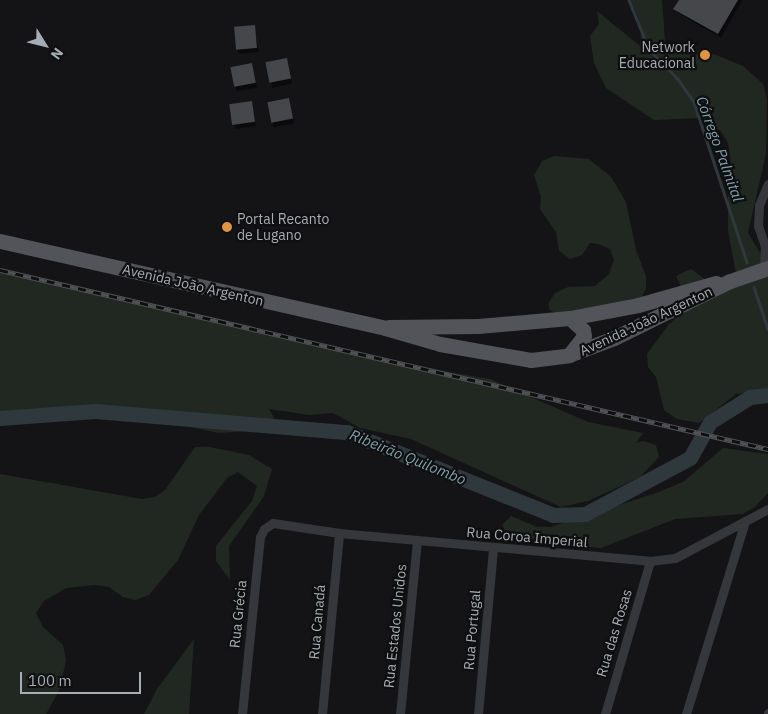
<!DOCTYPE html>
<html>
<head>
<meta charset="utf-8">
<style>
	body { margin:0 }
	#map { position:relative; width:768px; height:714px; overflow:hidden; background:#141416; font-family:"IBM Plex Sans",sans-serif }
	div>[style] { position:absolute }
	.green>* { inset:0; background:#212821 }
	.shadow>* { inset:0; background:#0007; transform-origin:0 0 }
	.stream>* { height:2.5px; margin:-1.25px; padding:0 1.25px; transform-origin:1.25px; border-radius:1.25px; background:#2f383d }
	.river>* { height:15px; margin:-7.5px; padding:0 7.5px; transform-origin:7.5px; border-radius:7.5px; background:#2f383d }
	.building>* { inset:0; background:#46474a; transform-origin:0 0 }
	.street>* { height:9px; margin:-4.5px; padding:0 4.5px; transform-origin:4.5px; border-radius:4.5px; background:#35373a }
	.primary>* { height:15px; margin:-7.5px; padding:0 7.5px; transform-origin:7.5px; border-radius:7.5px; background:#525459 }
	.rail>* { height:4.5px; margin-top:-2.25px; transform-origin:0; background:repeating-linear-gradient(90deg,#0f0f10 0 8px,#4f5155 0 16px); box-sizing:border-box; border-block:1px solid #4f5155 }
	.dots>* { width:14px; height:14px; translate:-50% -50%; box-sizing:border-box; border:2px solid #0f0f10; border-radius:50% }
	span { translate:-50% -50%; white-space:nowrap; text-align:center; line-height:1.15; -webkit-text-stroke:4.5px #0f0f10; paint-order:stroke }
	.poi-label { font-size:14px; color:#a7adb4 }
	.right { translate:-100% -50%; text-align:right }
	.left { translate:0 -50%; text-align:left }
	.street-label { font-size:14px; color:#a7adb4 }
	.water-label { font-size:15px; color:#819eac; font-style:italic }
	.north { position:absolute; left:20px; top:20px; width:50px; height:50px; -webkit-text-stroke:4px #0f0f10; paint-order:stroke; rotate:126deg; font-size:14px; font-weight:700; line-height:20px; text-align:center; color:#a7adb4 }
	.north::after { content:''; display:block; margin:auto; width:18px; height:22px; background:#a7adb4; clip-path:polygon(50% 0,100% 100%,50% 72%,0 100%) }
	.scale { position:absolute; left:20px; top:672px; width:121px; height:22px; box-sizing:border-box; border:2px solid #a7adb4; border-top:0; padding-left:6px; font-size:15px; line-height:18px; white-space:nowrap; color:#a7adb4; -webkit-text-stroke:4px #0f0f10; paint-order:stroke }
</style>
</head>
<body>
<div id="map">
	<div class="green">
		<i style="clip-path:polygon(627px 0,662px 0,665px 41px,677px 50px,706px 51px,743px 66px,763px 84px,767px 99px,766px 153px,748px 233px,768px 266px,768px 391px,736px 394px,699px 423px,677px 419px,664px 410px,656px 377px,648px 367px,647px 354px,669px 324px,690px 306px,676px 276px,691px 269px,714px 286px,736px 273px,728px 231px,728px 182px,732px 170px,728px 143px,721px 131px,699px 118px,654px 120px,606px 88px,594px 63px,590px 36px,599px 24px,597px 11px,640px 46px,641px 32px,638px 17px,632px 4px)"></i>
		<i style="clip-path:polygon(554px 156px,589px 159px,611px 177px,626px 202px,636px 250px,646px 276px,646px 289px,640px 300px,556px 314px,550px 310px,548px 304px,555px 293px,568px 287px,595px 286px,609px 274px,614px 260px,610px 249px,598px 244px,590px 243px,582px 255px,570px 259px,559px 251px,556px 232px,540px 209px,541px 197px,534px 175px,542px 161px)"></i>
		<i style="clip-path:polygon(0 269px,402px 364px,490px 379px,588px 422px,643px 433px,636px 443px,643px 441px,656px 445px,659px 457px,640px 477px,588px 501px,561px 507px,411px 439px,360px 428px,333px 413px,309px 415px,269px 409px,276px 421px,267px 430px,218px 433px,191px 427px,173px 417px,144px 413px,76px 415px,0 426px)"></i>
		<i style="clip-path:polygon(195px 447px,210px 447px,249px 455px,272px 469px,264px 496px,229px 546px,230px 580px,216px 561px,216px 546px,252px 501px,257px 486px,238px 472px,227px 478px,199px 515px,178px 560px,149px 595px,136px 600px,123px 597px,109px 587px,95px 585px,66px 588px,44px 601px,36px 613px,43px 627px,63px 645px,66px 660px,60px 689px,46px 714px,0 714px,0 474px,142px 499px,155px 497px,165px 490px)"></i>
		<i style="clip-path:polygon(723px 448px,768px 454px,768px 493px,755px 507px,743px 514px,675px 519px,601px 548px,520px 541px,508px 535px,502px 525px,511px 516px,537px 527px,551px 527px,656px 493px,683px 482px)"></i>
		<i style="clip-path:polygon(194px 639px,189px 714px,144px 714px,157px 689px)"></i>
	</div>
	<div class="shadow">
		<i style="clip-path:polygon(680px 0,742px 0,721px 38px,678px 13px,675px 9px)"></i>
		<i style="clip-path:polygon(254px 27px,259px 52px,240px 54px,237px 50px)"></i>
		<i style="left:287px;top:60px;width:24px;height:20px;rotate:78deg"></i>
		<i style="clip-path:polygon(252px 64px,257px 88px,237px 91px,235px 87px)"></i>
		<i style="left:289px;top:99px;width:25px;height:21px;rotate:78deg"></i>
		<i style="clip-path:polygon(251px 103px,256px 126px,236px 129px,234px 125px)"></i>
	</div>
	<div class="stream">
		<i style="left:629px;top:0;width:53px;rotate:67.8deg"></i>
		<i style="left:649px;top:49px;width:42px;rotate:46deg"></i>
		<i style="left:678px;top:79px;width:28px;rotate:55deg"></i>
		<i style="left:694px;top:102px;width:169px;rotate:71.7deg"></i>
		<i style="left:754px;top:287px;width:44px;rotate:71.6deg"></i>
	</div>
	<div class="river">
		<i style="left:0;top:418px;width:95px;rotate:-4.2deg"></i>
		<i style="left:95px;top:411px;width:253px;rotate:4.8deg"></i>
		<i style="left:347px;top:432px;width:222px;rotate:21.9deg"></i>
		<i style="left:553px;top:515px;width:32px;rotate:-2deg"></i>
		<i style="left:585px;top:514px;width:119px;rotate:-28.1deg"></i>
		<i style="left:690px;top:458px;width:41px;rotate:-60.9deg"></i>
		<i style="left:710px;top:422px;width:47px;rotate:-32deg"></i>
		<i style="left:750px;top:397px;width:18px;rotate:-6deg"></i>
	</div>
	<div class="building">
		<i style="clip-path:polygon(679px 0,738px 0,718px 34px,673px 9px)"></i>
		<i style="left:255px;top:25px;width:23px;height:21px;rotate:85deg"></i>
		<i style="left:287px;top:58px;width:21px;height:22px;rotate:79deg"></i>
		<i style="left:252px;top:63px;width:20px;height:22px;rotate:79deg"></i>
		<i style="left:289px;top:98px;width:21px;height:22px;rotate:79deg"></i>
		<i style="left:252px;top:101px;width:21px;height:23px;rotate:82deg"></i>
	</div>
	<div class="street">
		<i style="left:764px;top:270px;width:24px;rotate:-88deg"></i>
		<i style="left:765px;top:246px;width:21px;rotate:-109deg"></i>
		<i style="left:758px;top:226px;width:21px;rotate:-87deg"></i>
		<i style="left:759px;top:205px;width:23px;rotate:-67deg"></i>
		<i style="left:242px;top:714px;width:178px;rotate:-84.2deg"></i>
		<i style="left:260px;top:537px;width:9px;rotate:-63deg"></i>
		<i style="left:264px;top:529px;width:11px;rotate:-34deg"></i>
		<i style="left:273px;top:523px;width:67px;rotate:8.6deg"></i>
		<i style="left:339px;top:533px;width:312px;rotate:5.1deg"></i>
		<i style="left:650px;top:561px;width:25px;rotate:-7deg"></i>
		<i style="left:675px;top:558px;width:105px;rotate:-27.8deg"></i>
		<i style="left:322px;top:714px;width:182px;rotate:-84.6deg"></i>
		<i style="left:400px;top:714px;width:175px;rotate:-84.4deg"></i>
		<i style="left:478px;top:714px;width:167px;rotate:-84.8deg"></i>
		<i style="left:605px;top:714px;width:159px;rotate:-73.6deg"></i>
		<i style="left:686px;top:714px;width:202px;rotate:-73deg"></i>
		<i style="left:768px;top:714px;width:1px;rotate:-90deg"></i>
	</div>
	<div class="primary">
		<i style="left:0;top:241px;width:395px;rotate:12.7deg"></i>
		<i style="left:385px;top:328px;width:57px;rotate:16.2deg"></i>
		<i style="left:440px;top:344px;width:92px;rotate:10deg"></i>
		<i style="left:531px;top:360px;width:38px;rotate:-7deg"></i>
		<i style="left:569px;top:355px;width:48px;rotate:-20.7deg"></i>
		<i style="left:614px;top:338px;width:129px;rotate:-26.2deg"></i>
		<i style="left:730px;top:281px;width:40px;rotate:-18.9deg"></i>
		<i style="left:570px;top:318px;width:18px;rotate:43deg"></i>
		<i style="left:583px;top:330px;width:6px;rotate:81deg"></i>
		<i style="left:584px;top:336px;width:23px;rotate:128deg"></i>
		<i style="left:389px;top:327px;width:89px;rotate:-0.6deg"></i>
		<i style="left:478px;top:326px;width:92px;rotate:-5deg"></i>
		<i style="left:570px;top:318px;width:69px;rotate:-10.8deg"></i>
		<i style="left:638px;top:305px;width:81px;rotate:-15.8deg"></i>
	</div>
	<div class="rail">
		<i style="left:0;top:270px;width:789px;rotate:13.12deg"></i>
	</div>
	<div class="dots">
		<i style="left:705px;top:55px;background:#df9442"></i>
		<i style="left:227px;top:227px;background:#df9442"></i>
	</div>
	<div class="poi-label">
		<span class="right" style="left:695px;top:55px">Network<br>Educacional</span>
		<span class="left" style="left:237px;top:227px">Portal Recanto<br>de Lugano</span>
	</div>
	<div class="street-label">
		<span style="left:193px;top:285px;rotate:13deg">Avenida João Argenton</span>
		<span style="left:646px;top:321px;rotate:-25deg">Avenida João Argenton</span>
		<span style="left:527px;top:537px;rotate:5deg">Rua Coroa Imperial</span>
		<span style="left:238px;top:614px;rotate:-84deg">Rua Grécia</span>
		<span style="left:317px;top:622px;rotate:-85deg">Rua Canadá</span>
		<span style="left:395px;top:626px;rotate:-84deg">Rua Estados Unidos</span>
		<span style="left:472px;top:630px;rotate:-85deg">Rua Portugal</span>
		<span style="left:614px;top:633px;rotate:-73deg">Rua das Rosas</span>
	</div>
	<div class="water-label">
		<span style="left:720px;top:149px;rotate:70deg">Córrego Palmital</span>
		<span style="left:408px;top:457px;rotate:22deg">Ribeirão Quilombo</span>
	</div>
	<div class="north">N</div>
	<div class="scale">100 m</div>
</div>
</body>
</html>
